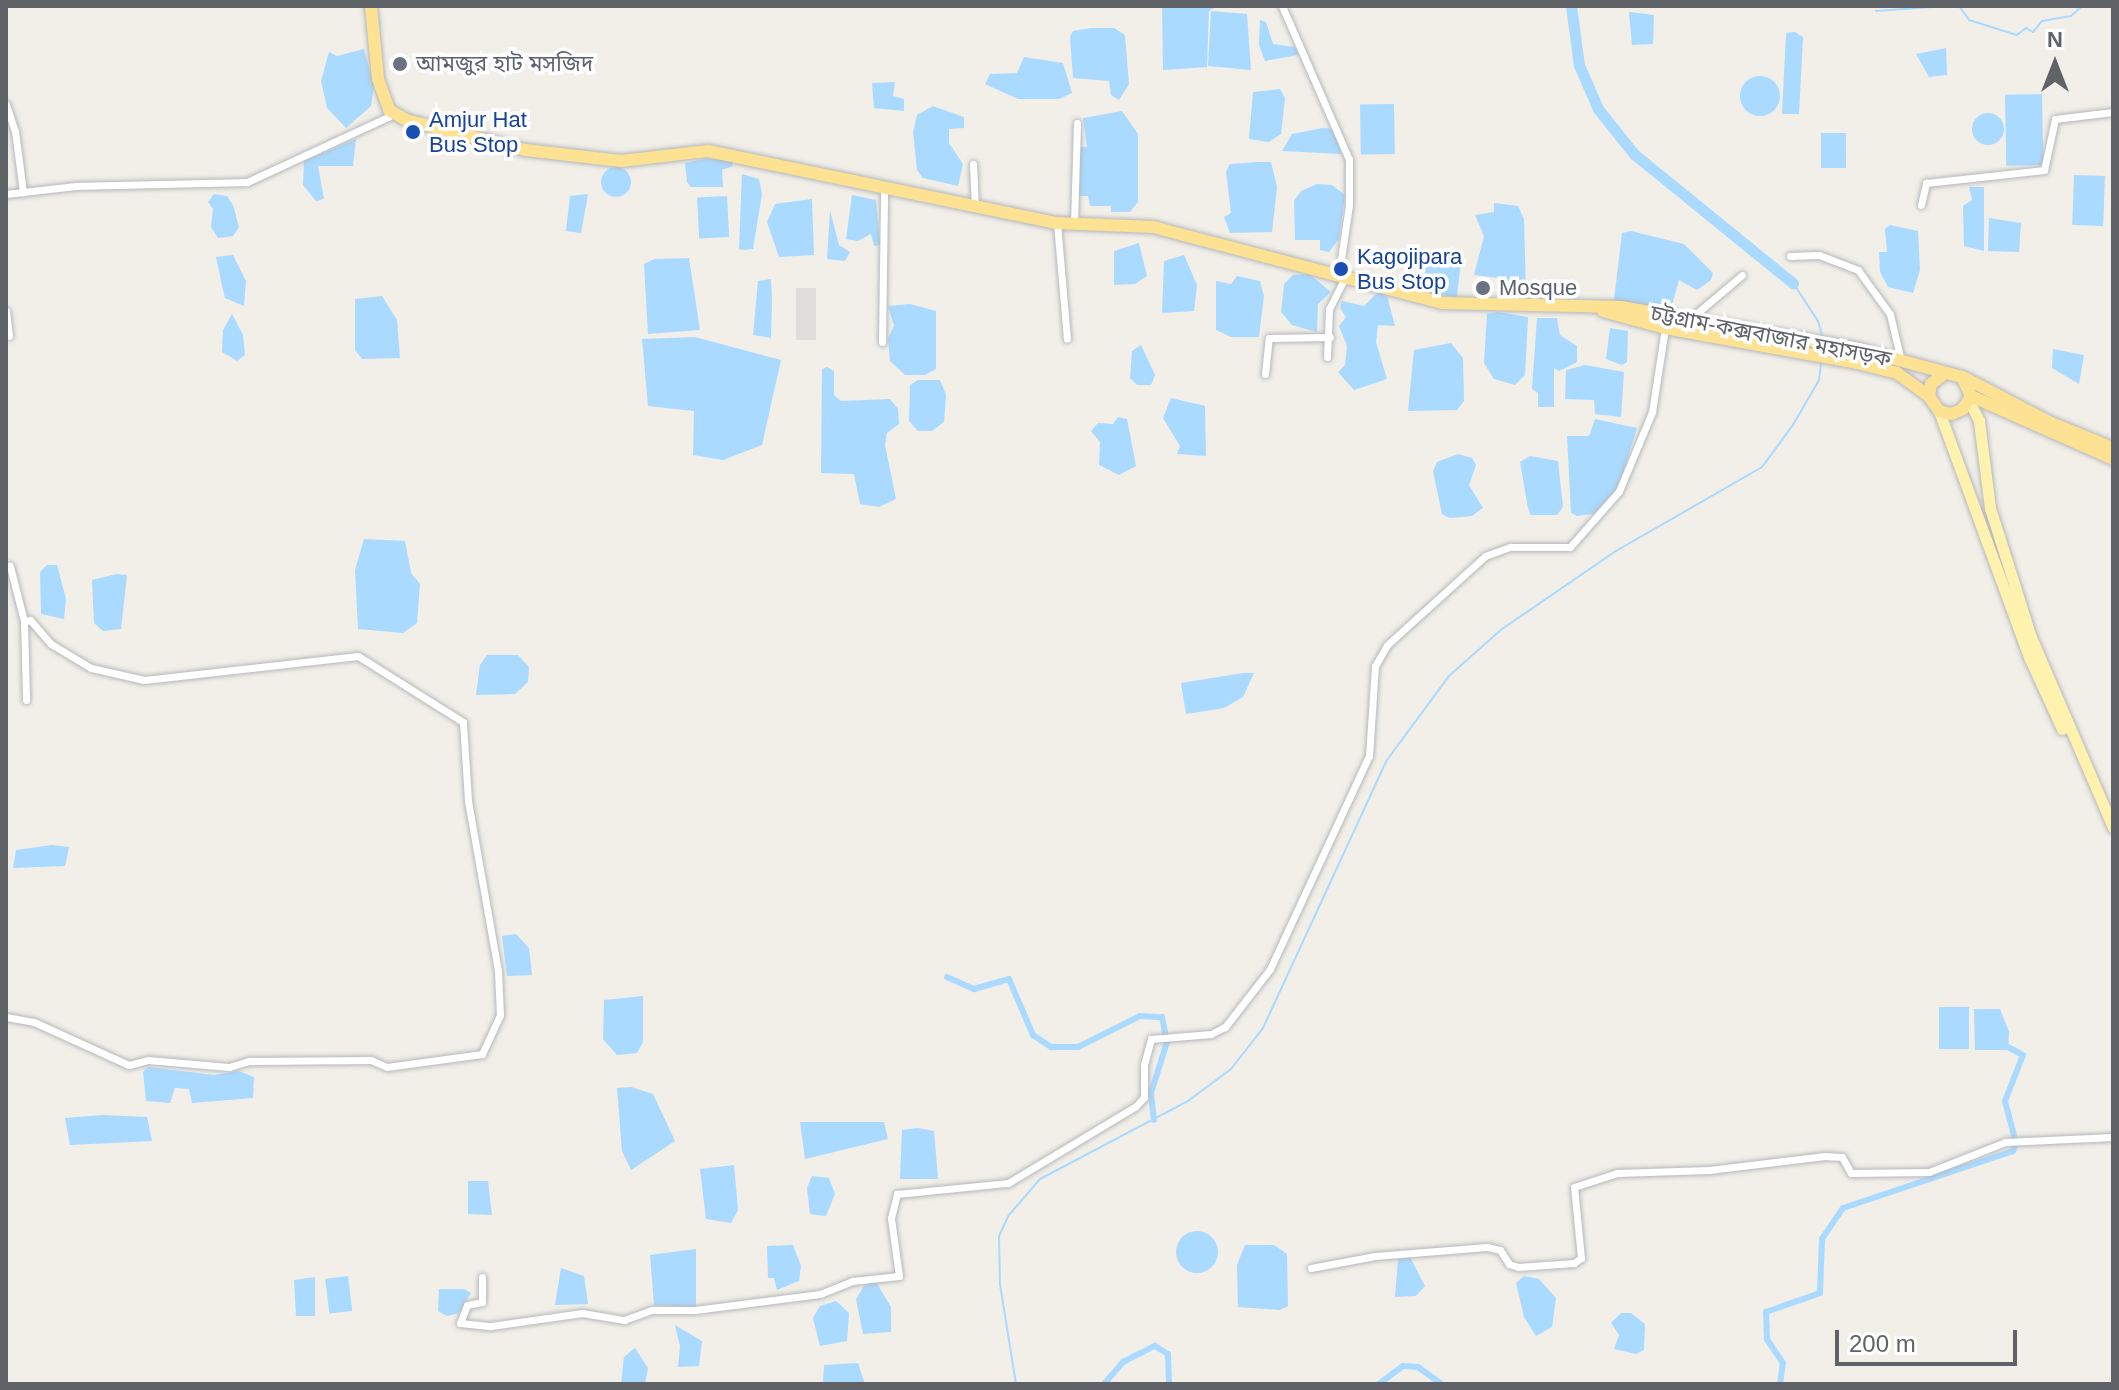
<!DOCTYPE html>
<html>
<head>
<meta charset="utf-8">
<style>
	body { margin:0 }
	#map { position:relative; width:2119px; height:1390px; overflow:hidden; background:#f1efe8; font-family:Helvetica,"Noto Sans Bengali",sans-serif }
	div>[style] { position:absolute }
	.industrial>* { inset:0; background:#e0deda; transform-origin:0 0 }
	.water>* { inset:0; background:#aadaff; transform-origin:0 0 }
	.round { border-radius:50% }
	.stream>* { height:2px; margin:-1px; padding:0 1px; transform-origin:1px; border-radius:1px; background:#aadaff }
	.canal>* { height:6px; margin:-3px; padding:0 3px; transform-origin:3px; border-radius:3px; background:#aadaff }
	.river>* { height:11px; margin:-5.5px; padding:0 5.5px; transform-origin:5.5px; border-radius:5.5px; background:#aadaff }
	.roads { filter:drop-shadow(0 0 2px #b5b8bc) drop-shadow(0 0 2px #b5b8bc) }
	.street>* { height:7px; margin:-3.5px; padding:0 3.5px; transform-origin:3.5px; border-radius:3.5px; background:#fff }
	.primary>* { height:11px; margin:-5.5px; padding:0 5.5px; transform-origin:5.5px; border-radius:5.5px; background:#fff2af }
	.highway>* { height:12px; margin:-6px; padding:0 6px; transform-origin:6px; border-radius:6px; background:#fde293 }
	.dots>* { width:22px; height:22px; translate:-50% -50%; box-sizing:border-box; border:4px solid #fff; border-radius:50% }
	span { translate:-50% -50%; white-space:nowrap; text-align:center; line-height:1.15; -webkit-text-stroke:7px #fff; paint-order:stroke }
	.worship-label { font-size:22px; color:#5b616d }
	.left { translate:0 -50%; text-align:left }
	.transit-label { font-size:22px; color:#164399 }
	.street-label { font-size:22px; color:#5f6368 }
	.frame { position:absolute; inset:0; border:8px solid #5f6368; pointer-events:none }
	.north { position:absolute; left:2015px; top:24px; width:80px; height:80px; -webkit-text-stroke:6px #fff; paint-order:stroke; rotate:0deg; font-size:22px; font-weight:700; line-height:32px; text-align:center; color:#5f6368 }
	.north::after { content:''; display:block; margin:auto; width:28px; height:36px; background:#5f6368; clip-path:polygon(50% 0,100% 100%,50% 72%,0 100%) }
	.scale { position:absolute; left:1835px; top:1330px; width:182px; height:36px; box-sizing:border-box; border:4px solid #5f6368; border-top:0; padding-left:10px; font-size:24px; line-height:28px; white-space:nowrap; color:#5f6368; -webkit-text-stroke:6px #fff; paint-order:stroke }
</style>
</head>
<body>
<div id="map">
	<div class="industrial">
		<i style="left:796px;top:288px;width:20px;height:52px"></i>
	</div>
	<div class="water">
		<i style="clip-path:polygon(1162px 6px,1217px 6px,1209px 11px,1207px 67px,1163px 70px)"></i>
		<i style="clip-path:polygon(1211px 11px,1247px 14px,1251px 70px,1208px 66px)"></i>
		<i style="clip-path:polygon(1629px 12px,1654px 15px,1653px 44px,1632px 45px)"></i>
		<i style="clip-path:polygon(1260px 20px,1266px 22px,1273px 44px,1295px 47px,1298px 55px,1265px 61px,1259px 45px)"></i>
		<i style="clip-path:polygon(1091px 28px,1114px 28px,1125px 35px,1129px 84px,1119px 100px,1111px 95px,1109px 81px,1073px 78px,1070px 37px,1073px 31px)"></i>
		<i style="clip-path:polygon(1795px 32px,1803px 37px,1799px 114px,1782px 114px,1786px 33px)"></i>
		<i style="clip-path:polygon(1946px 48px,1947px 75px,1929px 77px,1916px 54px)"></i>
		<i style="clip-path:polygon(364px 49px,374px 86px,371px 106px,346px 128px,327px 108px,321px 81px,329px 52px,337px 56px)"></i>
		<i style="clip-path:polygon(1024px 57px,1063px 63px,1072px 93px,1059px 99px,1018px 99px,985px 84px,990px 74px,1017px 73px)"></i>
		<i class="round" style="left:1740px;top:76px;width:40px;height:40px"></i>
		<i style="clip-path:polygon(895px 82px,893px 96px,904px 99px,904px 111px,874px 108px,872px 83px)"></i>
		<i style="clip-path:polygon(1280px 89px,1285px 98px,1281px 134px,1269px 142px,1249px 139px,1253px 92px)"></i>
		<i style="left:2042px;top:94px;width:71px;height:37px;rotate:89deg"></i>
		<i style="left:1394px;top:104px;width:50px;height:34px;rotate:89deg"></i>
		<i style="clip-path:polygon(933px 106px,964px 117px,964px 128px,949px 129px,949px 143px,963px 164px,958px 186px,923px 178px,917px 170px,913px 132px,917px 115px)"></i>
		<i style="clip-path:polygon(1122px 111px,1138px 134px,1138px 202px,1130px 212px,1111px 212px,1111px 206px,1090px 206px,1088px 196px,1077px 196px,1079px 147px,1087px 147px,1083px 118px)"></i>
		<i class="round" style="left:1972px;top:113px;width:32px;height:32px"></i>
		<i style="clip-path:polygon(1322px 128px,1337px 129px,1341px 154px,1282px 151px,1292px 134px)"></i>
		<i style="left:1821px;top:133px;width:25px;height:35px"></i>
		<i style="clip-path:polygon(356px 139px,353px 166px,318px 166px,324px 199px,316px 201px,303px 185px,304px 161px)"></i>
		<i style="clip-path:polygon(704px 159px,732px 159px,733px 166px,722px 170px,723px 187px,691px 187px,687px 182px,685px 163px)"></i>
		<i style="clip-path:polygon(1258px 162px,1271px 162px,1277px 187px,1272px 232px,1230px 233px,1224px 217px,1231px 213px,1226px 172px,1230px 164px)"></i>
		<i class="round" style="left:601px;top:167px;width:30px;height:30px"></i>
		<i style="clip-path:polygon(742px 174px,759px 179px,762px 194px,753px 249px,743px 250px,739px 249px)"></i>
		<i style="left:2074px;top:175px;width:31px;height:50px;rotate:2deg"></i>
		<i style="clip-path:polygon(1317px 184px,1332px 185px,1345px 195px,1339px 239px,1329px 252px,1320px 250px,1320px 240px,1295px 240px,1294px 201px,1301px 191px)"></i>
		<i style="clip-path:polygon(1969px 187px,1984px 187px,1984px 251px,1964px 246px,1963px 206px,1972px 200px)"></i>
		<i style="clip-path:polygon(214px 194px,227px 196px,233px 205px,239px 227px,233px 236px,218px 238px,211px 227px,213px 209px,208px 202px)"></i>
		<i style="clip-path:polygon(588px 194px,581px 233px,566px 231px,570px 196px)"></i>
		<i style="clip-path:polygon(852px 195px,876px 200px,880px 245px,874px 246px,871px 234px,858px 241px,846px 239px)"></i>
		<i style="left:727px;top:196px;width:41px;height:30px;rotate:87deg"></i>
		<i style="clip-path:polygon(812px 199px,814px 255px,779px 257px,767px 222px,775px 204px)"></i>
		<i style="clip-path:polygon(1494px 203px,1518px 206px,1524px 219px,1526px 292px,1510px 294px,1498px 278px,1474px 275px,1484px 236px,1475px 215px,1494px 212px)"></i>
		<i style="clip-path:polygon(830px 210px,839px 245px,850px 252px,845px 261px,827px 259px)"></i>
		<i style="clip-path:polygon(1989px 218px,2021px 223px,2019px 252px,1988px 251px)"></i>
		<i style="clip-path:polygon(1890px 225px,1918px 231px,1920px 270px,1913px 293px,1888px 287px,1880px 272px,1879px 252px,1887px 252px,1885px 229px)"></i>
		<i style="clip-path:polygon(1631px 231px,1684px 244px,1713px 273px,1711px 280px,1697px 290px,1679px 280px,1671px 309px,1614px 300px,1622px 233px)"></i>
		<i style="clip-path:polygon(1139px 243px,1147px 276px,1135px 284px,1114px 285px,1114px 251px)"></i>
		<i style="clip-path:polygon(1437px 254px,1438px 260px,1461px 261px,1457px 297px,1419px 291px,1425px 256px)"></i>
		<i style="clip-path:polygon(233px 255px,246px 281px,244px 306px,225px 298px,222px 285px,216px 257px)"></i>
		<i style="clip-path:polygon(1184px 255px,1197px 285px,1194px 311px,1162px 313px,1164px 261px)"></i>
		<i style="clip-path:polygon(689px 258px,700px 330px,648px 334px,644px 264px,654px 259px)"></i>
		<i style="clip-path:polygon(1309px 274px,1331px 292px,1318px 304px,1317px 332px,1292px 325px,1281px 312px,1284px 284px,1293px 275px)"></i>
		<i style="clip-path:polygon(1237px 276px,1260px 281px,1264px 296px,1259px 337px,1231px 337px,1216px 330px,1216px 281px,1231px 284px)"></i>
		<i style="clip-path:polygon(771px 279px,772px 301px,771px 338px,753px 335px,758px 281px)"></i>
		<i style="clip-path:polygon(1378px 292px,1387px 296px,1395px 326px,1378px 325px,1376px 342px,1387px 379px,1354px 390px,1338px 372px,1345px 365px,1347px 346px,1339px 326px,1346px 317px,1340px 308px,1342px 301px,1364px 306px)"></i>
		<i style="clip-path:polygon(382px 296px,397px 320px,400px 358px,362px 359px,355px 350px,355px 299px)"></i>
		<i style="clip-path:polygon(910px 304px,936px 311px,936px 369px,925px 375px,905px 375px,890px 361px,888px 338px,894px 326px,888px 306px)"></i>
		<i style="clip-path:polygon(1498px 312px,1528px 317px,1525px 375px,1515px 385px,1494px 379px,1484px 363px,1487px 314px)"></i>
		<i style="clip-path:polygon(232px 314px,243px 335px,245px 355px,237px 361px,222px 352px,223px 330px)"></i>
		<i style="clip-path:polygon(1537px 318px,1557px 318px,1560px 335px,1577px 346px,1577px 362px,1559px 371px,1554px 368px,1554px 407px,1538px 407px,1538px 393px,1532px 389px)"></i>
		<i style="clip-path:polygon(1610px 328px,1628px 331px,1627px 362px,1622px 365px,1606px 359px)"></i>
		<i style="clip-path:polygon(695px 337px,781px 360px,762px 445px,723px 460px,693px 455px,694px 411px,648px 406px,642px 339px)"></i>
		<i style="clip-path:polygon(1451px 343px,1463px 358px,1464px 401px,1457px 410px,1408px 411px,1414px 350px)"></i>
		<i style="clip-path:polygon(1141px 345px,1155px 375px,1151px 385px,1137px 385px,1130px 378px,1132px 351px)"></i>
		<i style="clip-path:polygon(2053px 349px,2084px 355px,2079px 384px,2052px 368px)"></i>
		<i style="clip-path:polygon(1585px 365px,1624px 372px,1621px 417px,1595px 414px,1594px 400px,1565px 399px,1566px 370px)"></i>
		<i style="clip-path:polygon(827px 367px,834px 371px,834px 395px,841px 401px,890px 399px,898px 409px,899px 424px,887px 433px,885px 445px,896px 499px,879px 507px,860px 504px,854px 474px,821px 473px,822px 369px)"></i>
		<i style="clip-path:polygon(918px 380px,940px 380px,946px 395px,944px 422px,932px 431px,918px 431px,909px 421px,910px 385px)"></i>
		<i style="clip-path:polygon(1171px 398px,1205px 406px,1206px 456px,1177px 454px,1180px 446px,1163px 418px)"></i>
		<i style="clip-path:polygon(1118px 417px,1127px 419px,1136px 466px,1119px 475px,1099px 465px,1100px 442px,1091px 431px,1098px 423px,1113px 424px)"></i>
		<i style="clip-path:polygon(1595px 419px,1637px 428px,1618px 489px,1593px 514px,1577px 516px,1571px 513px,1567px 436px,1589px 436px)"></i>
		<i style="clip-path:polygon(1458px 454px,1472px 458px,1476px 465px,1469px 485px,1483px 508px,1472px 516px,1450px 518px,1442px 514px,1433px 471px,1437px 462px)"></i>
		<i style="clip-path:polygon(1530px 456px,1558px 461px,1563px 507px,1557px 515px,1531px 515px,1528px 508px,1520px 462px)"></i>
		<i style="clip-path:polygon(364px 539px,405px 541px,411px 573px,420px 584px,417px 623px,403px 633px,358px 629px,355px 570px)"></i>
		<i style="clip-path:polygon(47px 565px,57px 565px,66px 599px,64px 619px,41px 614px,40px 572px)"></i>
		<i style="clip-path:polygon(116px 574px,127px 575px,121px 629px,103px 631px,94px 623px,92px 580px)"></i>
		<i style="clip-path:polygon(487px 655px,518px 655px,529px 667px,528px 682px,515px 694px,476px 695px,480px 665px)"></i>
		<i style="clip-path:polygon(1243px 673px,1254px 673px,1243px 697px,1224px 708px,1186px 714px,1181px 683px)"></i>
		<i style="clip-path:polygon(52px 845px,69px 847px,65px 866px,13px 868px,16px 850px)"></i>
		<i style="clip-path:polygon(516px 934px,529px 948px,532px 975px,507px 976px,502px 936px)"></i>
		<i style="clip-path:polygon(643px 996px,643px 1042px,637px 1053px,617px 1055px,603px 1039px,604px 1000px)"></i>
		<i style="left:1939px;top:1007px;width:30px;height:42px"></i>
		<i style="clip-path:polygon(1974px 1009px,2000px 1009px,2009px 1032px,2008px 1050px,1975px 1050px)"></i>
		<i style="clip-path:polygon(148px 1067px,214px 1075px,239px 1071px,254px 1077px,253px 1098px,192px 1103px,189px 1089px,175px 1088px,170px 1103px,146px 1101px,143px 1072px)"></i>
		<i style="clip-path:polygon(631px 1087px,653px 1094px,675px 1141px,631px 1170px,622px 1151px,617px 1088px)"></i>
		<i style="clip-path:polygon(102px 1115px,147px 1117px,152px 1141px,70px 1145px,65px 1118px)"></i>
		<i style="clip-path:polygon(800px 1122px,884px 1122px,888px 1139px,805px 1159px)"></i>
		<i style="clip-path:polygon(918px 1128px,934px 1131px,938px 1179px,900px 1179px,902px 1130px)"></i>
		<i style="clip-path:polygon(734px 1165px,738px 1210px,731px 1223px,706px 1219px,700px 1169px)"></i>
		<i style="clip-path:polygon(812px 1176px,829px 1178px,835px 1194px,826px 1216px,810px 1214px,807px 1188px)"></i>
		<i style="clip-path:polygon(468px 1181px,488px 1181px,492px 1215px,468px 1214px)"></i>
		<i class="round" style="left:1176px;top:1231px;width:42px;height:42px"></i>
		<i style="clip-path:polygon(793px 1245px,801px 1266px,799px 1281px,777px 1290px,774px 1278px,768px 1278px,767px 1246px)"></i>
		<i style="clip-path:polygon(1245px 1245px,1274px 1245px,1287px 1254px,1288px 1306px,1280px 1310px,1238px 1307px,1237px 1265px)"></i>
		<i style="clip-path:polygon(696px 1249px,696px 1307px,654px 1305px,650px 1255px)"></i>
		<i style="clip-path:polygon(1410px 1257px,1425px 1286px,1416px 1296px,1395px 1297px,1398px 1259px)"></i>
		<i style="clip-path:polygon(561px 1268px,584px 1276px,588px 1304px,555px 1305px)"></i>
		<i style="left:348px;top:1276px;width:35px;height:23px;rotate:83deg"></i>
		<i style="clip-path:polygon(1524px 1276px,1539px 1279px,1556px 1298px,1552px 1327px,1536px 1336px,1524px 1317px,1516px 1283px)"></i>
		<i style="clip-path:polygon(315px 1277px,315px 1316px,296px 1316px,294px 1280px)"></i>
		<i style="clip-path:polygon(876px 1282px,891px 1307px,891px 1332px,863px 1334px,856px 1299px,864px 1286px)"></i>
		<i style="clip-path:polygon(439px 1289px,464px 1289px,471px 1293px,459px 1313px,447px 1316px,438px 1311px)"></i>
		<i style="clip-path:polygon(836px 1301px,849px 1313px,847px 1341px,820px 1346px,813px 1318px,820px 1306px)"></i>
		<i style="clip-path:polygon(1621px 1313px,1631px 1313px,1645px 1324px,1644px 1350px,1636px 1354px,1614px 1349px,1619px 1335px,1611px 1323px)"></i>
		<i style="clip-path:polygon(675px 1325px,702px 1341px,699px 1366px,678px 1367px,680px 1346px)"></i>
		<i style="clip-path:polygon(635px 1348px,648px 1368px,645px 1384px,621px 1384px,624px 1357px)"></i>
		<i style="clip-path:polygon(858px 1363px,865px 1384px,823px 1384px,824px 1365px)"></i>
	</div>
	<div class="stream">
		<i style="left:1959px;top:6px;width:17px;rotate:54deg"></i>
		<i style="left:1969px;top:20px;width:50px;rotate:17.4deg"></i>
		<i style="left:2017px;top:35px;width:11px;rotate:-38deg"></i>
		<i style="left:2026px;top:28px;width:8px;rotate:30deg"></i>
		<i style="left:2033px;top:32px;width:14px;rotate:-51deg"></i>
		<i style="left:2042px;top:21px;width:29px;rotate:-10deg"></i>
		<i style="left:2071px;top:16px;width:15px;rotate:-42deg"></i>
		<i style="left:1876px;top:11px;width:70px;rotate:-4.1deg"></i>
		<i style="left:1793px;top:283px;width:45px;rotate:56.7deg"></i>
		<i style="left:1818px;top:321px;width:18px;rotate:74deg"></i>
		<i style="left:1016px;top:1384px;width:101px;rotate:-99.1deg"></i>
		<i style="left:1000px;top:1284px;width:48px;rotate:-91.2deg"></i>
		<i style="left:999px;top:1236px;width:23px;rotate:-65deg"></i>
		<i style="left:1009px;top:1215px;width:48px;rotate:-49.3deg"></i>
		<i style="left:1040px;top:1179px;width:167px;rotate:-27.8deg"></i>
		<i style="left:1188px;top:1101px;width:54px;rotate:-36.7deg"></i>
		<i style="left:1231px;top:1069px;width:52px;rotate:-52deg"></i>
		<i style="left:1263px;top:1028px;width:295px;rotate:-65.2deg"></i>
		<i style="left:1387px;top:760px;width:104px;rotate:-53.6deg"></i>
		<i style="left:1449px;top:676px;width:71px;rotate:-41.6deg"></i>
		<i style="left:1502px;top:629px;width:138px;rotate:-34.4deg"></i>
		<i style="left:1616px;top:551px;width:168px;rotate:-29.9deg"></i>
		<i style="left:1762px;top:467px;width:52px;rotate:-53.6deg"></i>
		<i style="left:1793px;top:425px;width:52px;rotate:-60deg"></i>
		<i style="left:1819px;top:380px;width:16px;rotate:-83deg"></i>
	</div>
	<div class="canal">
		<i style="left:947px;top:977px;width:30px;rotate:24deg"></i>
		<i style="left:974px;top:989px;width:36px;rotate:-16deg"></i>
		<i style="left:1009px;top:979px;width:61px;rotate:66.8deg"></i>
		<i style="left:1033px;top:1035px;width:22px;rotate:34deg"></i>
		<i style="left:1051px;top:1047px;width:27px"></i>
		<i style="left:1078px;top:1047px;width:69px;rotate:-26.6deg"></i>
		<i style="left:1140px;top:1016px;width:22px;rotate:3deg"></i>
		<i style="left:1162px;top:1017px;width:25px;rotate:79deg"></i>
		<i style="left:1167px;top:1042px;width:53px;rotate:107.4deg"></i>
		<i style="left:1151px;top:1093px;width:27px;rotate:84deg"></i>
		<i style="left:1104px;top:1384px;width:29px;rotate:-49deg"></i>
		<i style="left:1123px;top:1362px;width:36px;rotate:-27deg"></i>
		<i style="left:1155px;top:1346px;width:15px;rotate:32deg"></i>
		<i style="left:1168px;top:1354px;width:30px;rotate:88deg"></i>
		<i style="left:1379px;top:1384px;width:30px;rotate:-37deg"></i>
		<i style="left:1403px;top:1366px;width:15px;rotate:4deg"></i>
		<i style="left:1418px;top:1367px;width:29px;rotate:36deg"></i>
		<i style="left:1780px;top:1384px;width:21px;rotate:-82deg"></i>
		<i style="left:1783px;top:1363px;width:29px;rotate:-124deg"></i>
		<i style="left:1767px;top:1339px;width:27px;rotate:-92deg"></i>
		<i style="left:1766px;top:1312px;width:57px;rotate:-19.4deg"></i>
		<i style="left:1820px;top:1293px;width:54px;rotate:-87.9deg"></i>
		<i style="left:1822px;top:1239px;width:37px;rotate:-56deg"></i>
		<i style="left:1843px;top:1208px;width:179px;rotate:-18.5deg"></i>
		<i style="left:2013px;top:1151px;width:9px;rotate:-69deg"></i>
		<i style="left:2016px;top:1143px;width:43px;rotate:-104.7deg"></i>
		<i style="left:2005px;top:1101px;width:49px;rotate:-68.6deg"></i>
		<i style="left:2023px;top:1055px;width:17px;rotate:-152deg"></i>
	</div>
	<div class="river">
		<i style="left:1571px;top:6px;width:60px;rotate:82.3deg"></i>
		<i style="left:1579px;top:65px;width:48px;rotate:66.6deg"></i>
		<i style="left:1598px;top:109px;width:58px;rotate:51.3deg"></i>
		<i style="left:1634px;top:154px;width:205px;rotate:39.1deg"></i>
	</div>
	<div class="roads">
		<div class="street">
			<i style="left:1282px;top:6px;width:167px;rotate:66.4deg"></i>
			<i style="left:1349px;top:159px;width:46px;rotate:90deg"></i>
			<i style="left:1349px;top:205px;width:69px;rotate:98.4deg"></i>
			<i style="left:6px;top:104px;width:28px;rotate:72deg"></i>
			<i style="left:15px;top:131px;width:62px;rotate:82.5deg"></i>
			<i style="left:973px;top:164px;width:44px;rotate:87.4deg"></i>
			<i style="left:6px;top:194px;width:70px;rotate:-6.5deg"></i>
			<i style="left:76px;top:186px;width:171px;rotate:-1.3deg"></i>
			<i style="left:247px;top:182px;width:162px;rotate:-24.8deg"></i>
			<i style="left:1921px;top:205px;width:23px;rotate:-77deg"></i>
			<i style="left:1926px;top:183px;width:119px;rotate:-6.3deg"></i>
			<i style="left:2044px;top:170px;width:52px;rotate:-77.8deg"></i>
			<i style="left:2055px;top:119px;width:58px;rotate:-6.9deg"></i>
			<i style="left:1057px;top:223px;width:116px;rotate:85.1deg"></i>
			<i style="left:1074px;top:224px;width:101px;rotate:-88.3deg"></i>
			<i style="left:1790px;top:256px;width:29px;rotate:-2deg"></i>
			<i style="left:1819px;top:255px;width:42px;rotate:21deg"></i>
			<i style="left:1858px;top:270px;width:54px;rotate:54deg"></i>
			<i style="left:1890px;top:314px;width:48px;rotate:76.8deg"></i>
			<i style="left:6px;top:311px;width:25px;rotate:83deg"></i>
			<i style="left:1690px;top:319px;width:68px;rotate:-40.2deg"></i>
			<i style="left:882px;top:342px;width:152px;rotate:-89.2deg"></i>
			<i style="left:1327px;top:357px;width:48px;rotate:-87.6deg"></i>
			<i style="left:1329px;top:309px;width:37px;rotate:-63deg"></i>
			<i style="left:1265px;top:374px;width:36px;rotate:-84deg"></i>
			<i style="left:1269px;top:338px;width:61px;rotate:-0.9deg"></i>
			<i style="left:24px;top:621px;width:79px;rotate:88.5deg"></i>
			<i style="left:6px;top:1017px;width:28px;rotate:10deg"></i>
			<i style="left:34px;top:1022px;width:104px;rotate:24.4deg"></i>
			<i style="left:129px;top:1065px;width:20px;rotate:-15deg"></i>
			<i style="left:148px;top:1060px;width:81px;rotate:4.9deg"></i>
			<i style="left:229px;top:1067px;width:21px;rotate:-17deg"></i>
			<i style="left:249px;top:1061px;width:122px;rotate:-0.5deg"></i>
			<i style="left:371px;top:1060px;width:17px;rotate:24deg"></i>
			<i style="left:387px;top:1067px;width:96px;rotate:-7.8deg"></i>
			<i style="left:482px;top:1054px;width:43px;rotate:-65.2deg"></i>
			<i style="left:500px;top:1015px;width:44px;rotate:-92.6deg"></i>
			<i style="left:498px;top:971px;width:174px;rotate:-100deg"></i>
			<i style="left:468px;top:800px;width:78px;rotate:-93.7deg"></i>
			<i style="left:463px;top:722px;width:124px;rotate:-147.8deg"></i>
			<i style="left:358px;top:656px;width:215px;rotate:173.6deg"></i>
			<i style="left:144px;top:680px;width:54px;rotate:-167.2deg"></i>
			<i style="left:91px;top:668px;width:47px;rotate:-149deg"></i>
			<i style="left:51px;top:644px;width:32px;rotate:-131deg"></i>
			<i style="left:30px;top:620px;width:6px;rotate:171deg"></i>
			<i style="left:24px;top:621px;width:57px;rotate:-104.3deg"></i>
			<i style="left:1311px;top:1268px;width:65px;rotate:-10.6deg"></i>
			<i style="left:1375px;top:1256px;width:112px;rotate:-4.6deg"></i>
			<i style="left:1487px;top:1247px;width:13px;rotate:13deg"></i>
			<i style="left:1500px;top:1250px;width:17px;rotate:57deg"></i>
			<i style="left:1509px;top:1264px;width:9px;rotate:18deg"></i>
			<i style="left:1518px;top:1267px;width:56px;rotate:-4.1deg"></i>
			<i style="left:1574px;top:1263px;width:9px;rotate:-36deg"></i>
			<i style="left:1581px;top:1258px;width:71px;rotate:-95.6deg"></i>
			<i style="left:1574px;top:1187px;width:45px;rotate:-18deg"></i>
			<i style="left:1617px;top:1173px;width:92px;rotate:-1.9deg"></i>
			<i style="left:1709px;top:1170px;width:117px;rotate:-6.9deg"></i>
			<i style="left:1825px;top:1156px;width:17px;rotate:3deg"></i>
			<i style="left:1842px;top:1157px;width:18px;rotate:61deg"></i>
			<i style="left:1851px;top:1173px;width:78px;rotate:-0.7deg"></i>
			<i style="left:1929px;top:1172px;width:82px;rotate:-21.5deg"></i>
			<i style="left:2005px;top:1142px;width:108px;rotate:-2.7deg"></i>
			<i style="left:482px;top:1277px;width:25px;rotate:90deg"></i>
			<i style="left:482px;top:1302px;width:15px;rotate:169deg"></i>
			<i style="left:467px;top:1305px;width:19px;rotate:111deg"></i>
			<i style="left:460px;top:1323px;width:31px;rotate:6deg"></i>
			<i style="left:491px;top:1326px;width:92px;rotate:-8.1deg"></i>
			<i style="left:582px;top:1313px;width:43px;rotate:9.5deg"></i>
			<i style="left:624px;top:1320px;width:30px;rotate:-20deg"></i>
			<i style="left:652px;top:1310px;width:43px"></i>
			<i style="left:695px;top:1310px;width:126px;rotate:-7.3deg"></i>
			<i style="left:820px;top:1294px;width:35px;rotate:-22deg"></i>
			<i style="left:852px;top:1281px;width:47px;rotate:-6.1deg"></i>
			<i style="left:899px;top:1276px;width:59px;rotate:-97.9deg"></i>
			<i style="left:891px;top:1218px;width:25px;rotate:-76deg"></i>
			<i style="left:897px;top:1194px;width:112px;rotate:-5.7deg"></i>
			<i style="left:1008px;top:1183px;width:149px;rotate:-31deg"></i>
			<i style="left:1136px;top:1106px;width:12px;rotate:-48deg"></i>
			<i style="left:1144px;top:1097px;width:32px;rotate:-90deg"></i>
			<i style="left:1144px;top:1065px;width:27px;rotate:-75deg"></i>
			<i style="left:1151px;top:1039px;width:60px;rotate:-4.8deg"></i>
			<i style="left:1211px;top:1034px;width:16px;rotate:-27deg"></i>
			<i style="left:1225px;top:1027px;width:73px;rotate:-52.2deg"></i>
			<i style="left:1270px;top:969px;width:235px;rotate:-65.1deg"></i>
			<i style="left:1369px;top:756px;width:90px;rotate:-86.2deg"></i>
			<i style="left:1375px;top:666px;width:24px;rotate:-60deg"></i>
			<i style="left:1387px;top:645px;width:132px;rotate:-42.2deg"></i>
			<i style="left:1485px;top:556px;width:27px;rotate:-20deg"></i>
			<i style="left:1510px;top:547px;width:60px"></i>
			<i style="left:1570px;top:547px;width:74px;rotate:-48.8deg"></i>
			<i style="left:1619px;top:491px;width:86px;rotate:-67.3deg"></i>
			<i style="left:1652px;top:412px;width:85px;rotate:-81.2deg"></i>
		</div>
		<div class="primary">
			<i style="left:1969px;top:401px;width:22px;rotate:63deg"></i>
			<i style="left:1979px;top:421px;width:88px;rotate:82.8deg"></i>
			<i style="left:1990px;top:508px;width:135px;rotate:72.4deg"></i>
			<i style="left:2031px;top:637px;width:207px;rotate:66.7deg"></i>
			<i style="left:1939px;top:411px;width:264px;rotate:69.9deg"></i>
			<i style="left:2030px;top:659px;width:77px;rotate:65.4deg"></i>
		</div>
		<div class="highway">
			<i style="left:371px;top:6px;width:73px;rotate:84.5deg"></i>
			<i style="left:378px;top:79px;width:33px;rotate:70deg"></i>
			<i style="left:389px;top:110px;width:20px;rotate:30deg"></i>
			<i style="left:406px;top:120px;width:123px;rotate:14.1deg"></i>
			<i style="left:525px;top:150px;width:97px;rotate:6.5deg"></i>
			<i style="left:621px;top:161px;width:88px;rotate:-6.6deg"></i>
			<i style="left:708px;top:151px;width:356px;rotate:11.7deg"></i>
			<i style="left:1057px;top:223px;width:96px;rotate:2.4deg"></i>
			<i style="left:1153px;top:227px;width:299px;rotate:14.7deg"></i>
			<i style="left:1442px;top:303px;width:179px;rotate:1.3deg"></i>
			<i style="left:1621px;top:307px;width:241px;rotate:10deg"></i>
			<i style="left:1858px;top:349px;width:108px;rotate:15.1deg"></i>
			<i style="left:1962px;top:377px;width:21px;rotate:65deg"></i>
			<i style="left:1971px;top:396px;width:15px;rotate:122deg"></i>
			<i style="left:1963px;top:409px;width:12px;rotate:156deg"></i>
			<i style="left:1952px;top:414px;width:13px;rotate:-167deg"></i>
			<i style="left:1939px;top:411px;width:18px;rotate:-124deg"></i>
			<i style="left:1929px;top:396px;width:12px;rotate:-81deg"></i>
			<i style="left:1931px;top:384px;width:18px;rotate:-38deg"></i>
			<i style="left:1603px;top:311px;width:64px;rotate:15.3deg"></i>
			<i style="left:1665px;top:328px;width:195px;rotate:10.3deg"></i>
			<i style="left:1857px;top:363px;width:41px;rotate:14deg"></i>
			<i style="left:1897px;top:373px;width:39px;rotate:36deg"></i>
			<i style="left:1965px;top:378px;width:95px;rotate:27.6deg"></i>
			<i style="left:2049px;top:422px;width:69px;rotate:22.1deg"></i>
			<i style="left:1971px;top:396px;width:155px;rotate:23.9deg"></i>
		</div>
	</div>
	<div class="dots">
		<i style="left:400px;top:64px;background:#6b7280"></i>
		<i style="left:413px;top:132px;background:#1a4fb4"></i>
		<i style="left:1341px;top:269px;background:#1a4fb4"></i>
		<i style="left:1483px;top:288px;background:#6b7280"></i>
	</div>
	<div class="worship-label">
		<span class="left" style="left:416px;top:64px">আমজুর হাট মসজিদ</span>
		<span class="left" style="left:1499px;top:288px">Mosque</span>
	</div>
	<div class="transit-label">
		<span class="left" style="left:429px;top:132px">Amjur Hat<br>Bus Stop</span>
		<span class="left" style="left:1357px;top:269px">Kagojipara<br>Bus Stop</span>
	</div>
	<div class="street-label">
		<span style="left:1771px;top:336px;rotate:11deg">চট্টগ্রাম-কক্সবাজার মহাসড়ক</span>
	</div>
	<div class="frame"></div>
	<div class="north">N</div>
	<div class="scale">200 m</div>
</div>
</body>
</html>
